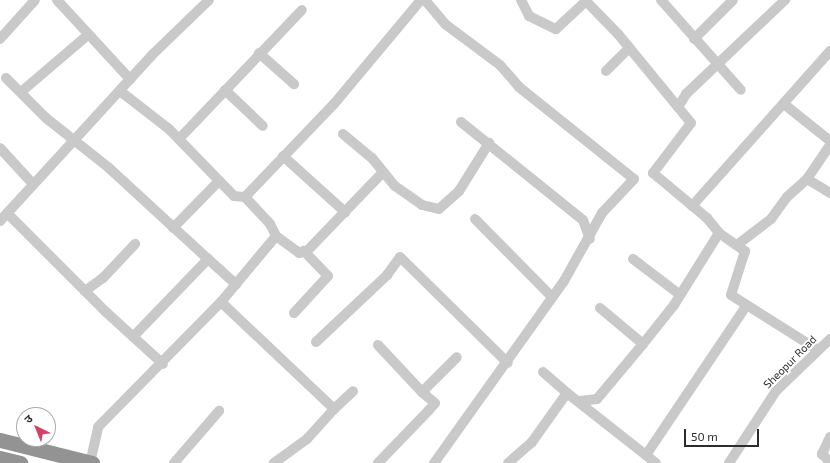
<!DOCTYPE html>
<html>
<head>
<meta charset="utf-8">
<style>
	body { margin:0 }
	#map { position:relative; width:830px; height:463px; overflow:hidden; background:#fff; font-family:"Exo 2","Noto Sans Devanagari",sans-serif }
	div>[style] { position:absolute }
	.minor>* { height:10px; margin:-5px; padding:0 5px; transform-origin:5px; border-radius:5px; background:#c9c9c9 }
	.highway>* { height:15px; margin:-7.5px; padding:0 7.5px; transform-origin:7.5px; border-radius:7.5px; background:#939393 }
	span { translate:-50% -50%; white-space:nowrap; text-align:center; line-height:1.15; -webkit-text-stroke:4px #fff; paint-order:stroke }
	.street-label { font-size:11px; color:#2c2c2c }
	.north { position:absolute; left:16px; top:407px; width:40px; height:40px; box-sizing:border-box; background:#fff; border:1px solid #ababab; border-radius:50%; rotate:317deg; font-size:11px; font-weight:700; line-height:16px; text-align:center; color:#2c2c2c }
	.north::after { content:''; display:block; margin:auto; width:14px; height:18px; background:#d1416a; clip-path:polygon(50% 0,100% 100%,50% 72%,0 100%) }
	.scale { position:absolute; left:684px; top:429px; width:75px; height:18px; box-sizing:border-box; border:2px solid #2c2c2c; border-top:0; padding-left:5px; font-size:12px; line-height:14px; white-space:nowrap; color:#2c2c2c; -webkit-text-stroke:3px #fff; paint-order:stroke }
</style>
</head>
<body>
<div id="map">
	<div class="minor">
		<i style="left:57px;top:0;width:108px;rotate:47.3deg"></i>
		<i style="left:425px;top:0;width:31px;rotate:50deg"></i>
		<i style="left:445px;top:24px;width:69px;rotate:36.7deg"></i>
		<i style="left:500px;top:65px;width:29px;rotate:49deg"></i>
		<i style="left:519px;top:87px;width:147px;rotate:38.7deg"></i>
		<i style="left:634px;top:179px;width:47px;rotate:133.3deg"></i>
		<i style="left:602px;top:213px;width:78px;rotate:119.2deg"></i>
		<i style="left:564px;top:281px;width:224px;rotate:125.5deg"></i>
		<i style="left:521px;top:0;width:18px;rotate:63deg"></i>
		<i style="left:529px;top:16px;width:30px;rotate:26deg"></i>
		<i style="left:556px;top:29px;width:41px;rotate:-43deg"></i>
		<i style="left:585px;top:0;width:47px;rotate:45.9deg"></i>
		<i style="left:618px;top:34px;width:115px;rotate:50.6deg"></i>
		<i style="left:691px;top:123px;width:63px;rotate:127.2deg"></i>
		<i style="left:653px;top:173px;width:70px;rotate:39.8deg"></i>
		<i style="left:707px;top:218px;width:19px;rotate:51deg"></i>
		<i style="left:661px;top:0;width:120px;rotate:48.4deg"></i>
		<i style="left:0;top:39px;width:52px;rotate:-48.1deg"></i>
		<i style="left:694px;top:39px;width:55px;rotate:-45deg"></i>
		<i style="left:259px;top:53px;width:47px;rotate:41.5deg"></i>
		<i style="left:606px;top:71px;width:33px;rotate:-45deg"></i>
		<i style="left:6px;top:78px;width:57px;rotate:45deg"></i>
		<i style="left:46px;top:118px;width:80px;rotate:38.4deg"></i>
		<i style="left:109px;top:168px;width:134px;rotate:42.6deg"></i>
		<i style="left:208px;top:259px;width:108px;rotate:133.9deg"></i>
		<i style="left:225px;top:90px;width:52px;rotate:43.5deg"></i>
		<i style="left:120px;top:91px;width:62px;rotate:37.8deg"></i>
		<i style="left:169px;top:129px;width:93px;rotate:45.9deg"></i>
		<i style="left:234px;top:196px;width:11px;rotate:5deg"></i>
		<i style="left:245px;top:197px;width:129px;rotate:-46.3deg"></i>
		<i style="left:334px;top:104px;width:136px;rotate:-50.1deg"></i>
		<i style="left:21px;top:92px;width:89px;rotate:-40.5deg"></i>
		<i style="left:784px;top:104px;width:59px;rotate:38.8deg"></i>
		<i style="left:678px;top:107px;width:15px;rotate:-58deg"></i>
		<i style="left:686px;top:94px;width:137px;rotate:-43.5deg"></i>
		<i style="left:461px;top:122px;width:156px;rotate:38.8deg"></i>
		<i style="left:583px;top:220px;width:20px;rotate:70deg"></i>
		<i style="left:343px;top:134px;width:38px;rotate:40deg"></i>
		<i style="left:372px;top:158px;width:36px;rotate:51deg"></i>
		<i style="left:395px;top:186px;width:33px;rotate:35deg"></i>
		<i style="left:422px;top:205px;width:17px;rotate:13deg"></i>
		<i style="left:439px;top:209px;width:27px;rotate:-42deg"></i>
		<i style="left:459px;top:191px;width:57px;rotate:-58deg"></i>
		<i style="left:179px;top:139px;width:178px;rotate:-46.4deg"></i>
		<i style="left:0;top:148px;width:49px;rotate:47.5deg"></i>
		<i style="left:283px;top:156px;width:84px;rotate:42.1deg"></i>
		<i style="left:807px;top:179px;width:27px;rotate:31deg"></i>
		<i style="left:245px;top:197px;width:37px;rotate:47deg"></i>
		<i style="left:270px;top:224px;width:13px;rotate:63deg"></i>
		<i style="left:692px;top:206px;width:208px;rotate:-48.3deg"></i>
		<i style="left:7px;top:213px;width:140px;rotate:45deg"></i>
		<i style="left:106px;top:312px;width:77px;rotate:42.4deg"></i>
		<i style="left:475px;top:219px;width:110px;rotate:45.4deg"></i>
		<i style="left:0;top:221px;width:225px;rotate:-47.5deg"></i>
		<i style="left:152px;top:55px;width:79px;rotate:-44deg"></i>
		<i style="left:173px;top:228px;width:66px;rotate:-45.6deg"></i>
		<i style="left:737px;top:245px;width:43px;rotate:-37.4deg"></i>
		<i style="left:771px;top:219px;width:27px;rotate:-54deg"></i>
		<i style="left:787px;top:197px;width:27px;rotate:-42deg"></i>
		<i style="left:807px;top:179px;width:41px;rotate:-55.9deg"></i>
		<i style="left:208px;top:259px;width:38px;rotate:42deg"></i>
		<i style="left:633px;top:259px;width:58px;rotate:37.3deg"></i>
		<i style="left:85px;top:291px;width:22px;rotate:-36deg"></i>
		<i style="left:103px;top:278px;width:47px;rotate:-46.7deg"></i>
		<i style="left:221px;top:302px;width:86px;rotate:-50.2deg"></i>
		<i style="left:276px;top:236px;width:29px;rotate:36deg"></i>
		<i style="left:299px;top:253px;width:9px;rotate:-18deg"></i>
		<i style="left:308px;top:250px;width:108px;rotate:-46.1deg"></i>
		<i style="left:600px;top:308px;width:56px;rotate:39.9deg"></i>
		<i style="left:294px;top:313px;width:50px;rotate:-47.4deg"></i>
		<i style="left:328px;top:276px;width:35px;rotate:-134deg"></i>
		<i style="left:316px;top:342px;width:98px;rotate:-43.3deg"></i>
		<i style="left:387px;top:275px;width:22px;rotate:-54deg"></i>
		<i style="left:400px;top:257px;width:151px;rotate:44.5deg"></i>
		<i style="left:378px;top:345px;width:64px;rotate:46.9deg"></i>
		<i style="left:543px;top:372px;width:32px;rotate:41deg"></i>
		<i style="left:580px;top:401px;width:17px;rotate:-7deg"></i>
		<i style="left:597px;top:399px;width:72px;rotate:-50.1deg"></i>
		<i style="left:643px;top:344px;width:50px;rotate:-51.5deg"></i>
		<i style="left:674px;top:305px;width:85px;rotate:-58deg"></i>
		<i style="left:719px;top:233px;width:32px;rotate:35deg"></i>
		<i style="left:745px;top:251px;width:46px;rotate:107.7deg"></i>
		<i style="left:731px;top:295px;width:103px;rotate:32.3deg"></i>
		<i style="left:334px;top:409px;width:26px;rotate:-43deg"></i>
		<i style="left:830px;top:437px;width:19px;rotate:115deg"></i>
		<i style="left:822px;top:454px;width:11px;rotate:45deg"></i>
		<i style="left:646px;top:455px;width:179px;rotate:-56.1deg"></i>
		<i style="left:90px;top:463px;width:37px;rotate:-77deg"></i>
		<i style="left:98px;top:427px;width:175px;rotate:-45.5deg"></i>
		<i style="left:221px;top:302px;width:156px;rotate:43.4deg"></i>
		<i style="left:334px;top:409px;width:40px;rotate:132deg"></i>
		<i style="left:307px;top:439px;width:41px;rotate:144deg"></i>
		<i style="left:174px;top:463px;width:69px;rotate:-49.1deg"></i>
		<i style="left:378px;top:463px;width:74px;rotate:-46.1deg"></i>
		<i style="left:429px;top:410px;width:9px;rotate:-49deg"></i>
		<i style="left:435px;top:403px;width:17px;rotate:-140deg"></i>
		<i style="left:422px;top:392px;width:49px;rotate:-45deg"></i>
		<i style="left:508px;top:463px;width:32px;rotate:-41deg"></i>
		<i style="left:532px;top:442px;width:60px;rotate:-54.5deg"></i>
		<i style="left:567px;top:393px;width:113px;rotate:38.2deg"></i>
		<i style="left:729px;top:463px;width:86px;rotate:-56.9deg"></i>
		<i style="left:776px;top:391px;width:75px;rotate:-43.9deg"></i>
	</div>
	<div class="highway">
		<i style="left:0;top:440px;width:95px;rotate:14deg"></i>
		<i style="left:0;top:458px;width:21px;rotate:14deg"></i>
	</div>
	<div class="street-label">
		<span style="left:790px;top:362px;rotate:-45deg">Sheopur Road</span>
	</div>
	<div class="north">उ</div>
	<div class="scale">50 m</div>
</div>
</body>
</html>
